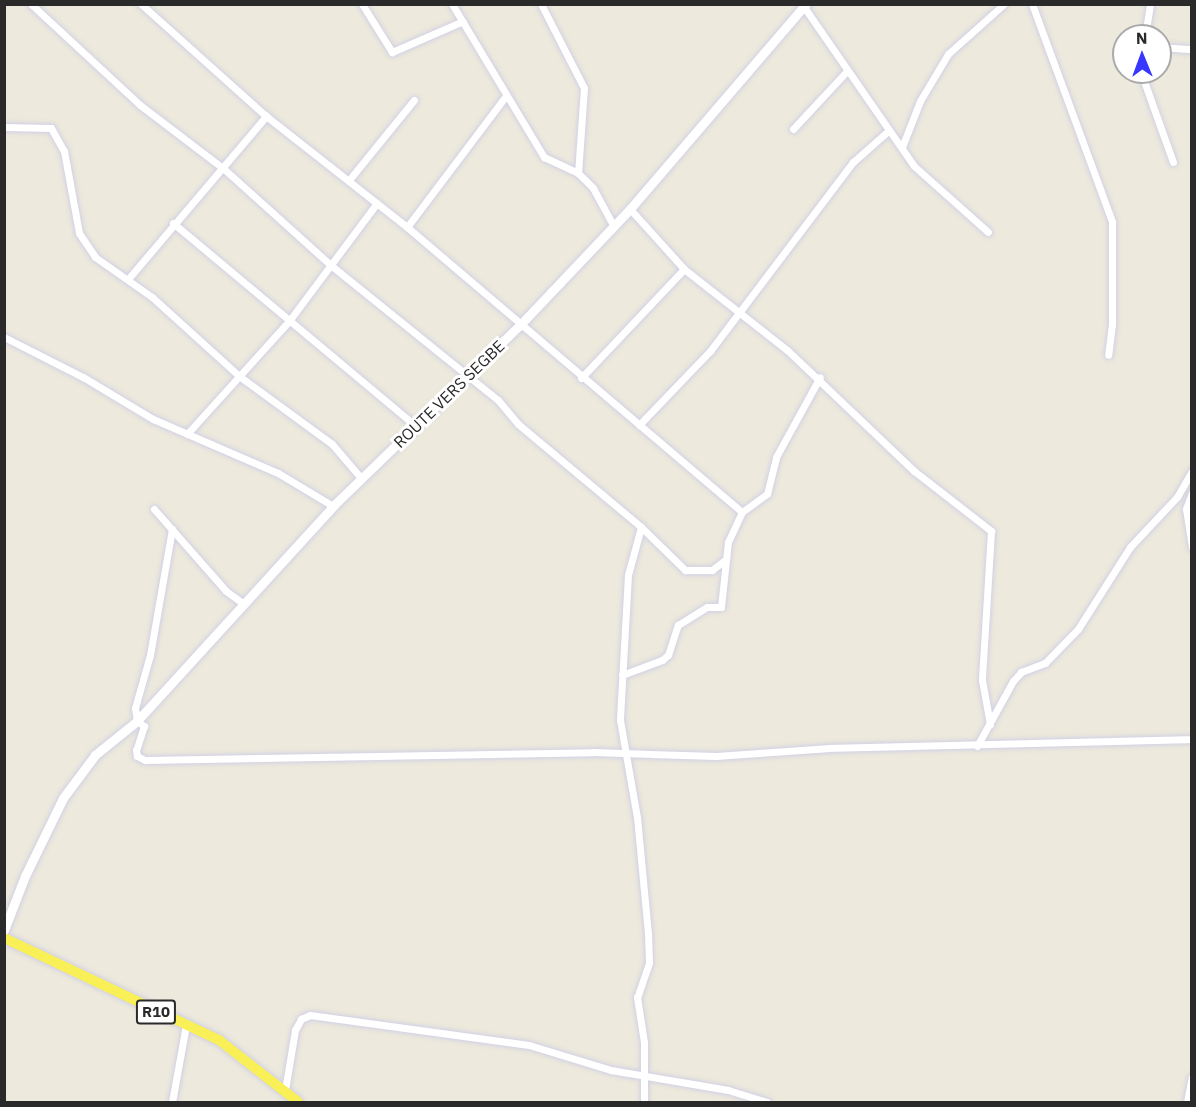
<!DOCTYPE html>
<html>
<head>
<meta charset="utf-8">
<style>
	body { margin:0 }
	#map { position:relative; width:1196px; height:1107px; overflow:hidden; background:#ede9dc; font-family:"IBM Plex Sans",sans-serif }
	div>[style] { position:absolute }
	.roads { filter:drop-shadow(0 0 2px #d1d1e4) drop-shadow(0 0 2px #d1d1e4) }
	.minor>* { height:7px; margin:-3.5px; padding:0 3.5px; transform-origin:3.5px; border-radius:3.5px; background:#fff }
	.secondary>* { height:9px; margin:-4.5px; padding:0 4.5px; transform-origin:4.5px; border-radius:4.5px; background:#fff }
	.primary>* { height:10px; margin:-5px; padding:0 5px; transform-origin:5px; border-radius:5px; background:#f8f056 }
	span { translate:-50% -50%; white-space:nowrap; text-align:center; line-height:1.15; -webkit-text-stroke:6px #fff; paint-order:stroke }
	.shield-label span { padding:2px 4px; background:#fff; border:2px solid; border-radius:4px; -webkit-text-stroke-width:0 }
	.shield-label { font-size:15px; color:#2a2a2a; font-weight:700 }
	.street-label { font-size:16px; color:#2a2a2a }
	.frame { position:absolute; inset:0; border:6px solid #2a2a2a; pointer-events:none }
	.north { position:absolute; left:1112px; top:24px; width:60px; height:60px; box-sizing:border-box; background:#fff; border:2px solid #aaa; border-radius:50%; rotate:359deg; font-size:16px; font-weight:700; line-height:24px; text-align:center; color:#2a2a2a }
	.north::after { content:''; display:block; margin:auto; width:21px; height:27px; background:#3737ff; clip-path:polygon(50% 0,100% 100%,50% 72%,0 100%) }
</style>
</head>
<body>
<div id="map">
	<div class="roads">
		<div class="minor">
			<i style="left:31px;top:4px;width:149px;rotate:42.8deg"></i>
			<i style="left:140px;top:105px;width:106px;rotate:37.3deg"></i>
			<i style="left:224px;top:169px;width:147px;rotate:42deg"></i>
			<i style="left:333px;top:267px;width:212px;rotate:38.9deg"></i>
			<i style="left:498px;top:400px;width:31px;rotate:50deg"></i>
			<i style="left:518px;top:424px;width:160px;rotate:39.9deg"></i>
			<i style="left:641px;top:527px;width:50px;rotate:105.2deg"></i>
			<i style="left:628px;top:575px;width:145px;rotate:93.2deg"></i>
			<i style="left:620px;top:720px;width:98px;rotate:80.1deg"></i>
			<i style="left:637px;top:817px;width:117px;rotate:84.6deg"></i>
			<i style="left:648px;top:933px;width:30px;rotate:88deg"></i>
			<i style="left:649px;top:963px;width:36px;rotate:109deg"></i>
			<i style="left:637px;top:997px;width:46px;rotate:81.2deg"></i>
			<i style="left:644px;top:1042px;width:60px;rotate:90deg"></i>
			<i style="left:141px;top:4px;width:168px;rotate:41.9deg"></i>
			<i style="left:266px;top:116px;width:179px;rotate:38.2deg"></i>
			<i style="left:407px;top:227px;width:440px;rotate:40.4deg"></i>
			<i style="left:362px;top:4px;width:57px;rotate:58deg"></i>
			<i style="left:392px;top:52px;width:77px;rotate:-23.6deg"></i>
			<i style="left:452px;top:4px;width:179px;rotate:59deg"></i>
			<i style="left:544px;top:157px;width:38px;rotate:25deg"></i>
			<i style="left:578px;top:173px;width:21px;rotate:45deg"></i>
			<i style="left:593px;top:188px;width:42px;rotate:61.6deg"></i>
			<i style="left:541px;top:4px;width:94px;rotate:62.9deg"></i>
			<i style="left:584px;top:88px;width:85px;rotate:94deg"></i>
			<i style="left:1032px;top:4px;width:232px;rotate:69.8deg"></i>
			<i style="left:1112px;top:222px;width:102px;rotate:90deg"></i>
			<i style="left:1112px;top:324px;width:31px;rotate:97deg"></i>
			<i style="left:804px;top:7px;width:193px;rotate:55.3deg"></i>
			<i style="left:914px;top:166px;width:99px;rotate:41.7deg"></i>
			<i style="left:1145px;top:36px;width:32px;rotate:-81deg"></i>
			<i style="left:1160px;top:47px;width:32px;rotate:4deg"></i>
			<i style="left:1144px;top:72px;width:9px;rotate:90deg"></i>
			<i style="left:1144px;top:81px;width:86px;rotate:70.3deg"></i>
			<i style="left:4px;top:127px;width:47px;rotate:1.2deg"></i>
			<i style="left:51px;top:128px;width:26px;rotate:61deg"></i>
			<i style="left:64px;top:151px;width:83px;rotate:79.6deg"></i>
			<i style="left:79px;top:233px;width:29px;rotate:56deg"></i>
			<i style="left:95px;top:257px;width:70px;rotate:35.1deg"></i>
			<i style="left:152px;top:297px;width:118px;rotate:42.2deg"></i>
			<i style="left:239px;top:376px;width:115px;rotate:36.2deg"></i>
			<i style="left:332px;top:444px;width:45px;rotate:49.5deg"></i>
			<i style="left:793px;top:129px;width:78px;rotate:-47.1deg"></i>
			<i style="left:902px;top:147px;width:49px;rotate:-68.6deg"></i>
			<i style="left:920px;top:101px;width:55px;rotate:-59.2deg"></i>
			<i style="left:948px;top:54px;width:75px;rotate:-41.8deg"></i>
			<i style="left:349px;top:180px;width:103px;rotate:-50.9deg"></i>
			<i style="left:630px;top:209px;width:81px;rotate:48deg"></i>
			<i style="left:684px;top:269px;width:131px;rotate:38.2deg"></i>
			<i style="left:787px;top:350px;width:175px;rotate:43.6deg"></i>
			<i style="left:914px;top:471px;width:98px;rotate:37.9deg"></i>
			<i style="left:991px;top:531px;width:149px;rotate:93.5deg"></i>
			<i style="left:982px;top:680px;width:45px;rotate:79.7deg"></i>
			<i style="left:173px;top:223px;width:317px;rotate:39.9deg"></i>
			<i style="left:407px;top:227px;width:163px;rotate:-53deg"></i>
			<i style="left:128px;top:279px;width:214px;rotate:-49.7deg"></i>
			<i style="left:4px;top:337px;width:89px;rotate:26.9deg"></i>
			<i style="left:83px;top:377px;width:82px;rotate:31deg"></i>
			<i style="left:153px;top:419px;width:136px;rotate:23.4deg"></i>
			<i style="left:278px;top:473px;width:64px;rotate:31deg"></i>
			<i style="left:581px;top:378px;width:150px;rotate:-46.6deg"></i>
			<i style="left:639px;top:425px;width:103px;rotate:-46.2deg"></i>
			<i style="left:710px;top:351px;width:237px;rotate:-52.9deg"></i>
			<i style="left:853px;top:162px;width:45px;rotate:-41.4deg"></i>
			<i style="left:187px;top:434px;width:152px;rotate:-47.9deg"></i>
			<i style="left:289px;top:321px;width:147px;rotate:-53.3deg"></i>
			<i style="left:1192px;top:493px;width:17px;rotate:111deg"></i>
			<i style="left:1186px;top:509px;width:39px;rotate:81deg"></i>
			<i style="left:154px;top:509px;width:109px;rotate:48.7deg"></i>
			<i style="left:226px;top:591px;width:19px;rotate:36deg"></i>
			<i style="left:641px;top:527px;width:62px;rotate:44.3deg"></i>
			<i style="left:685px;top:570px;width:27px"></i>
			<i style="left:712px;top:570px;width:18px;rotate:-38deg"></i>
			<i style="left:172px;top:529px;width:128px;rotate:99.9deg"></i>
			<i style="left:150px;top:655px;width:55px;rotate:105.8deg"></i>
			<i style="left:135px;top:708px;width:13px;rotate:81deg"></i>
			<i style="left:137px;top:721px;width:9px;rotate:36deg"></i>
			<i style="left:144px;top:726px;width:25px;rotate:108deg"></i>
			<i style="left:136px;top:750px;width:6px;rotate:81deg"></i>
			<i style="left:137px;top:756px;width:9px;rotate:27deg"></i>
			<i style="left:145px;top:760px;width:448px;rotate:-1deg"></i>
			<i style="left:593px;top:752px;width:123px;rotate:1.9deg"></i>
			<i style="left:716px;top:756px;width:114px;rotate:-4deg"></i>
			<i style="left:830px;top:748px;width:362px;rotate:-1.4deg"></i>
			<i style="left:622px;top:675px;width:43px;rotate:-20.6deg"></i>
			<i style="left:662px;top:660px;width:8px;rotate:-40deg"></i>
			<i style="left:668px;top:655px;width:32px;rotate:-72deg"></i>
			<i style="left:678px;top:625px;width:34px;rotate:-32deg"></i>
			<i style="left:707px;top:607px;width:14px"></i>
			<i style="left:721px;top:607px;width:65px;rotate:-83.9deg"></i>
			<i style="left:728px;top:542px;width:33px;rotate:-65deg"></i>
			<i style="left:742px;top:512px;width:31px;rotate:-36deg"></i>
			<i style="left:767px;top:494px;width:38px;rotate:-76deg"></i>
			<i style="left:776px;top:457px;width:91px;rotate:-61.2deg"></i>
			<i style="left:977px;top:746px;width:74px;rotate:-61deg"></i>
			<i style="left:1013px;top:681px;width:12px;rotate:-48deg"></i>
			<i style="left:1021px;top:672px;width:26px;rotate:-21deg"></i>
			<i style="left:1045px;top:663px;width:47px;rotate:-45.9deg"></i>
			<i style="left:1078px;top:629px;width:97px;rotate:-57.6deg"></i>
			<i style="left:1130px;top:547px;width:69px;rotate:-46.8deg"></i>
			<i style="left:1177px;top:497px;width:30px;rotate:-60deg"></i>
			<i style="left:285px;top:1090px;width:61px;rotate:-80.5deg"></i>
			<i style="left:295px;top:1030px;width:13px;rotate:-61deg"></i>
			<i style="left:301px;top:1019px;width:10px;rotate:-24deg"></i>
			<i style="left:310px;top:1015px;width:221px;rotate:7.8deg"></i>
			<i style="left:529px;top:1045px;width:86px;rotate:17deg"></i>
			<i style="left:611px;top:1070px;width:119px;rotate:9.7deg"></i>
			<i style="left:728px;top:1090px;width:41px;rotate:17.1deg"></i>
			<i style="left:172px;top:1102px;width:78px;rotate:-79.7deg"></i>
			<i style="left:1187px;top:1102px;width:25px;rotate:-79deg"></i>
		</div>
		<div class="secondary">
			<i style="left:4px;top:930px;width:58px;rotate:-68.7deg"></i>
			<i style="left:25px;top:876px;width:87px;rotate:-64deg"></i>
			<i style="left:63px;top:798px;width:54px;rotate:-53.3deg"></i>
			<i style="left:95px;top:755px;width:54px;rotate:-39deg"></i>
			<i style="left:137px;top:721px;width:291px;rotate:-47.6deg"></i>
			<i style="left:333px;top:506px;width:259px;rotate:-44.1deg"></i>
			<i style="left:519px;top:326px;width:161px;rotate:-46.5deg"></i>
			<i style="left:630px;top:209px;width:270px;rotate:-49.4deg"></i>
		</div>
		<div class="primary">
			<i style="left:4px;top:938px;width:238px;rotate:25.4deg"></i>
			<i style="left:219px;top:1040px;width:100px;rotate:38.1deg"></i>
		</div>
	</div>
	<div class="shield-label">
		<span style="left:156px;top:1012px">R10</span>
	</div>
	<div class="street-label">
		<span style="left:449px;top:394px;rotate:-44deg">ROUTE VERS SEGBE</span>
	</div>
	<div class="frame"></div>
	<div class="north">N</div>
</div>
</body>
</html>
